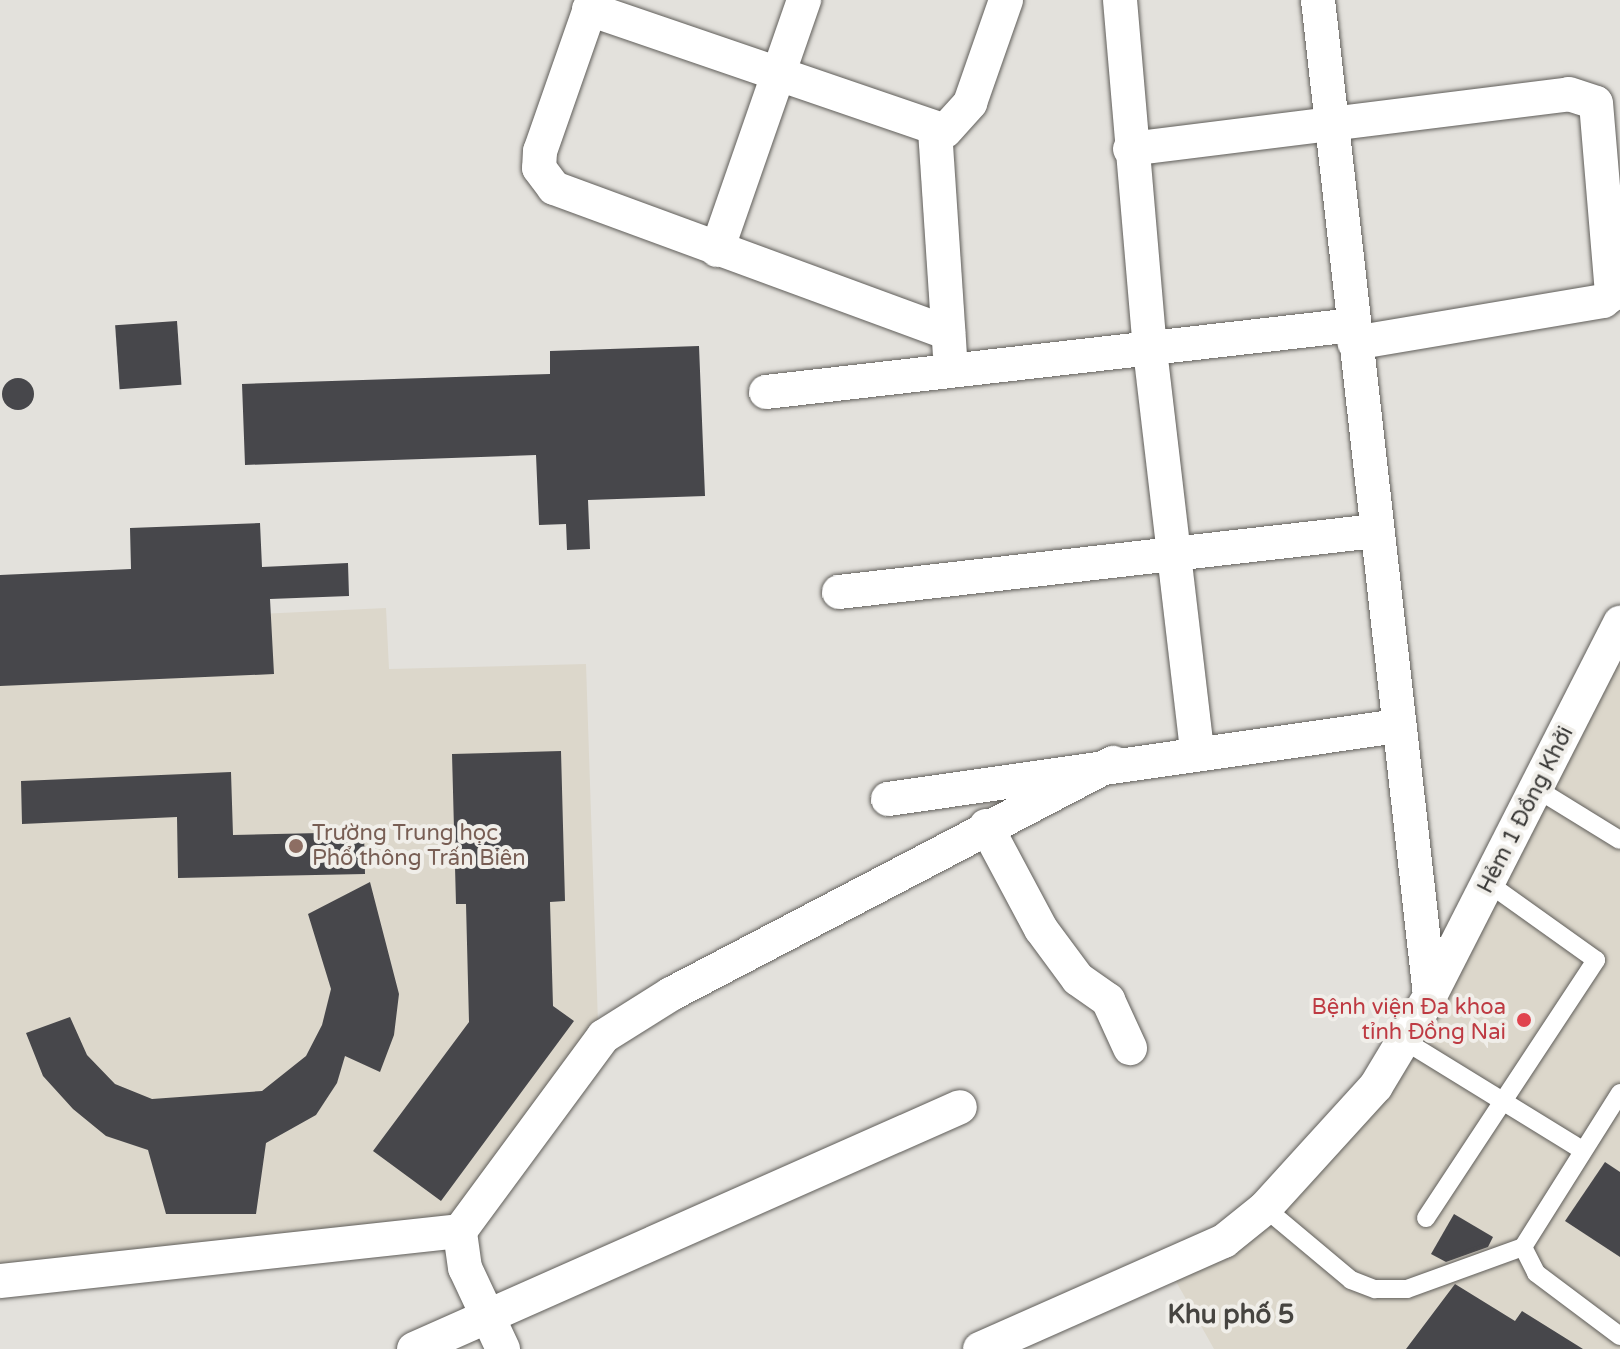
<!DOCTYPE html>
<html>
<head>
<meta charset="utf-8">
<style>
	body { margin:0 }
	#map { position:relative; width:1620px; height:1349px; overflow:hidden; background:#e3e1dc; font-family:"Varela Round",sans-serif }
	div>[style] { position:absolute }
	.built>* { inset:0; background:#dcd7cb }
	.building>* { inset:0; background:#47474b; transform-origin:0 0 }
	.round { border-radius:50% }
	.roads { filter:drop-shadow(0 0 2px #605e5a) drop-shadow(0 0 2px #605e5a) }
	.lane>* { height:18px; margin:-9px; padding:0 9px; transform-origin:9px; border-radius:9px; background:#fff }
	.street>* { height:34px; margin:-17px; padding:0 17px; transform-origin:17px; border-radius:17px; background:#fff }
	.dots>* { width:22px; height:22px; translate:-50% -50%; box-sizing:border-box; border:4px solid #f0eee9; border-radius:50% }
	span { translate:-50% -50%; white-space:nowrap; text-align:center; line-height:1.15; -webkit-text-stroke:8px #f0eee9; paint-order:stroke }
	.street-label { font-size:22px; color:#393836 }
	.education-label { font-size:22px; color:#785e54 }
	.left { translate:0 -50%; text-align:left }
	.health-label { font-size:22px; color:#be3a42 }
	.right { translate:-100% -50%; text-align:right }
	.quarter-label { font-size:26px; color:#464440; font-weight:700 }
</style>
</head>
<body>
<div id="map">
	<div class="built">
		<i style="clip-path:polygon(386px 608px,389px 669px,586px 664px,598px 1023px,447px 1223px,0 1267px,0 626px)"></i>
		<i style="clip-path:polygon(1620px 645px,1620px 1349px,1214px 1349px,1173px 1276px,1307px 1178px)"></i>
	</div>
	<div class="building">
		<i style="left:177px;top:321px;width:64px;height:62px;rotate:86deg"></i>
		<i style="clip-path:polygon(699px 346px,705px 496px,588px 500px,590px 549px,567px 550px,566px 524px,539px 525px,536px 455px,245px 465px,242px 384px,550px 374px,550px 351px)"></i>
		<i class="round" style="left:2px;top:378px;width:32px;height:32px"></i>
		<i style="clip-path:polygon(260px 523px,262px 567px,348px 563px,349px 596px,270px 599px,274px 674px,0 686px,0 575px,131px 569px,130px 528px)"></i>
		<i style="clip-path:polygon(561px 751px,565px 901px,550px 902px,553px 1006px,574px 1021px,441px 1201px,373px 1151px,469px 1022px,466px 904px,456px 904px,452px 754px)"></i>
		<i style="clip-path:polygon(231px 772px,233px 835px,364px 832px,365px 874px,178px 878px,177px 817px,22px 824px,21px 781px)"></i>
		<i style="clip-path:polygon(370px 882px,399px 994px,394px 1035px,380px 1072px,345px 1056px,337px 1083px,316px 1115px,266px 1143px,256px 1214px,166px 1214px,148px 1150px,106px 1136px,73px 1109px,43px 1076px,26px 1033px,70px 1017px,87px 1055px,115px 1084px,152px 1099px,262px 1091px,306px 1056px,322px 1025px,331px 989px,308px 914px)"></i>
		<i style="clip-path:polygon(1605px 1162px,1620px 1172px,1620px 1257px,1565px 1221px)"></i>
		<i style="clip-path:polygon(1454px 1214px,1493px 1237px,1488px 1247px,1446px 1262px,1431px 1254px)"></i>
		<i style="clip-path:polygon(1455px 1284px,1515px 1321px,1522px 1311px,1583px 1349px,1406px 1349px)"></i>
	</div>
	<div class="roads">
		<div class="lane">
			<i style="left:1537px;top:789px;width:97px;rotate:31.6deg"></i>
			<i style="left:1405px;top:1041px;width:208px;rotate:31.6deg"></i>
			<i style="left:1620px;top:1093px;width:182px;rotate:122.2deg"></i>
			<i style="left:1523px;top:1247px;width:29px;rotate:63deg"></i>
			<i style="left:1536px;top:1273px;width:105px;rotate:36.9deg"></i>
			<i style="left:1265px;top:1208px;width:112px;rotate:39.9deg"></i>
			<i style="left:1351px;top:1280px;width:26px;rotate:21deg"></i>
			<i style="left:1375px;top:1289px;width:32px"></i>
			<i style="left:1407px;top:1289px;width:123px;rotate:-19.9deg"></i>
			<i style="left:1426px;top:1218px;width:309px;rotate:-56.6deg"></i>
			<i style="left:1596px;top:960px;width:133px;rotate:-144.5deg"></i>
		</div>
		<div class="street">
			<i style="left:593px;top:0;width:160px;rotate:109.3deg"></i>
			<i style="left:540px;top:151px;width:17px;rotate:93deg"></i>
			<i style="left:539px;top:168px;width:25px;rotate:53deg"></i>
			<i style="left:554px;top:188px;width:420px;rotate:20.2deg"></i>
			<i style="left:1120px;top:0;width:351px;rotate:85.1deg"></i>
			<i style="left:1150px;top:350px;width:405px;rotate:83.3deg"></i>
			<i style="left:1318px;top:0;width:1002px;rotate:83.58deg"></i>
			<i style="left:589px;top:9px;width:376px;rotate:18.9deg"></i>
			<i style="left:945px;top:131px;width:38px;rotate:-48deg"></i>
			<i style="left:970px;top:103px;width:109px;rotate:-70.7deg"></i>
			<i style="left:935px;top:130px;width:224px;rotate:86.2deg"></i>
			<i style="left:1130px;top:149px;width:442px;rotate:-7.1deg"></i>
			<i style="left:1569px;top:94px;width:28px;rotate:18deg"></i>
			<i style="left:1596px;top:103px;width:192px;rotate:85.2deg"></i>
			<i style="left:1612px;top:294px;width:11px;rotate:142deg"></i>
			<i style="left:1603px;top:301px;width:252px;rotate:170.4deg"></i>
			<i style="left:717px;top:250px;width:265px;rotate:-70.8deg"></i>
			<i style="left:766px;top:392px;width:591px;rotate:-6.51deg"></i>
			<i style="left:839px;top:592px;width:539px;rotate:-6.49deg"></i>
			<i style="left:888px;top:799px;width:515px;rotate:-8.15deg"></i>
			<i style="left:986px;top:826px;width:117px;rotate:61.9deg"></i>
			<i style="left:1041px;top:929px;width:62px;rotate:53.5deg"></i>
			<i style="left:1078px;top:979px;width:37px;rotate:35deg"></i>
			<i style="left:1108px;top:1000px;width:53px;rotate:65.4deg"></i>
			<i style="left:0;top:1281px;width:463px;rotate:-6.2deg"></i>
			<i style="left:414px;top:1349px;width:597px;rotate:-23.9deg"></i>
			<i style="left:503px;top:1349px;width:89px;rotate:-115.1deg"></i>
			<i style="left:465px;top:1268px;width:37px;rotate:-98deg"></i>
			<i style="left:460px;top:1231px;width:242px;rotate:-53.6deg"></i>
			<i style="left:604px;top:1036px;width:79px;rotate:-32.1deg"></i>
			<i style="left:671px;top:994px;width:499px;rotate:-27.6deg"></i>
			<i style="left:980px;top:1349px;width:267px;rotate:-23.9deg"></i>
			<i style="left:1224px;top:1241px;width:53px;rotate:-38.8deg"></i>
			<i style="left:1265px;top:1208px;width:165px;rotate:-47.7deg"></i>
			<i style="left:1376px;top:1086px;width:105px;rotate:-59deg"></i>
			<i style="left:1430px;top:996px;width:419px;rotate:-63deg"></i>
		</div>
	</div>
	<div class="dots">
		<i style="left:296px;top:846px;background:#8d6e63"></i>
		<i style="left:1524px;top:1020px;background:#e0444e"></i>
	</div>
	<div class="street-label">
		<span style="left:1526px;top:810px;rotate:-63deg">Hẻm 1 Đồng Khởi</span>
	</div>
	<div class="education-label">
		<span class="left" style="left:312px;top:846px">Trường Trung học<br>Phổ thông Trấn Biên</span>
	</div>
	<div class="health-label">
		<span class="right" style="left:1506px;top:1020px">Bệnh viện Đa khoa<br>tỉnh Đồng Nai</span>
	</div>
	<div class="quarter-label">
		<span style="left:1231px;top:1315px">Khu phố 5</span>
	</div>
</div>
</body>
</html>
